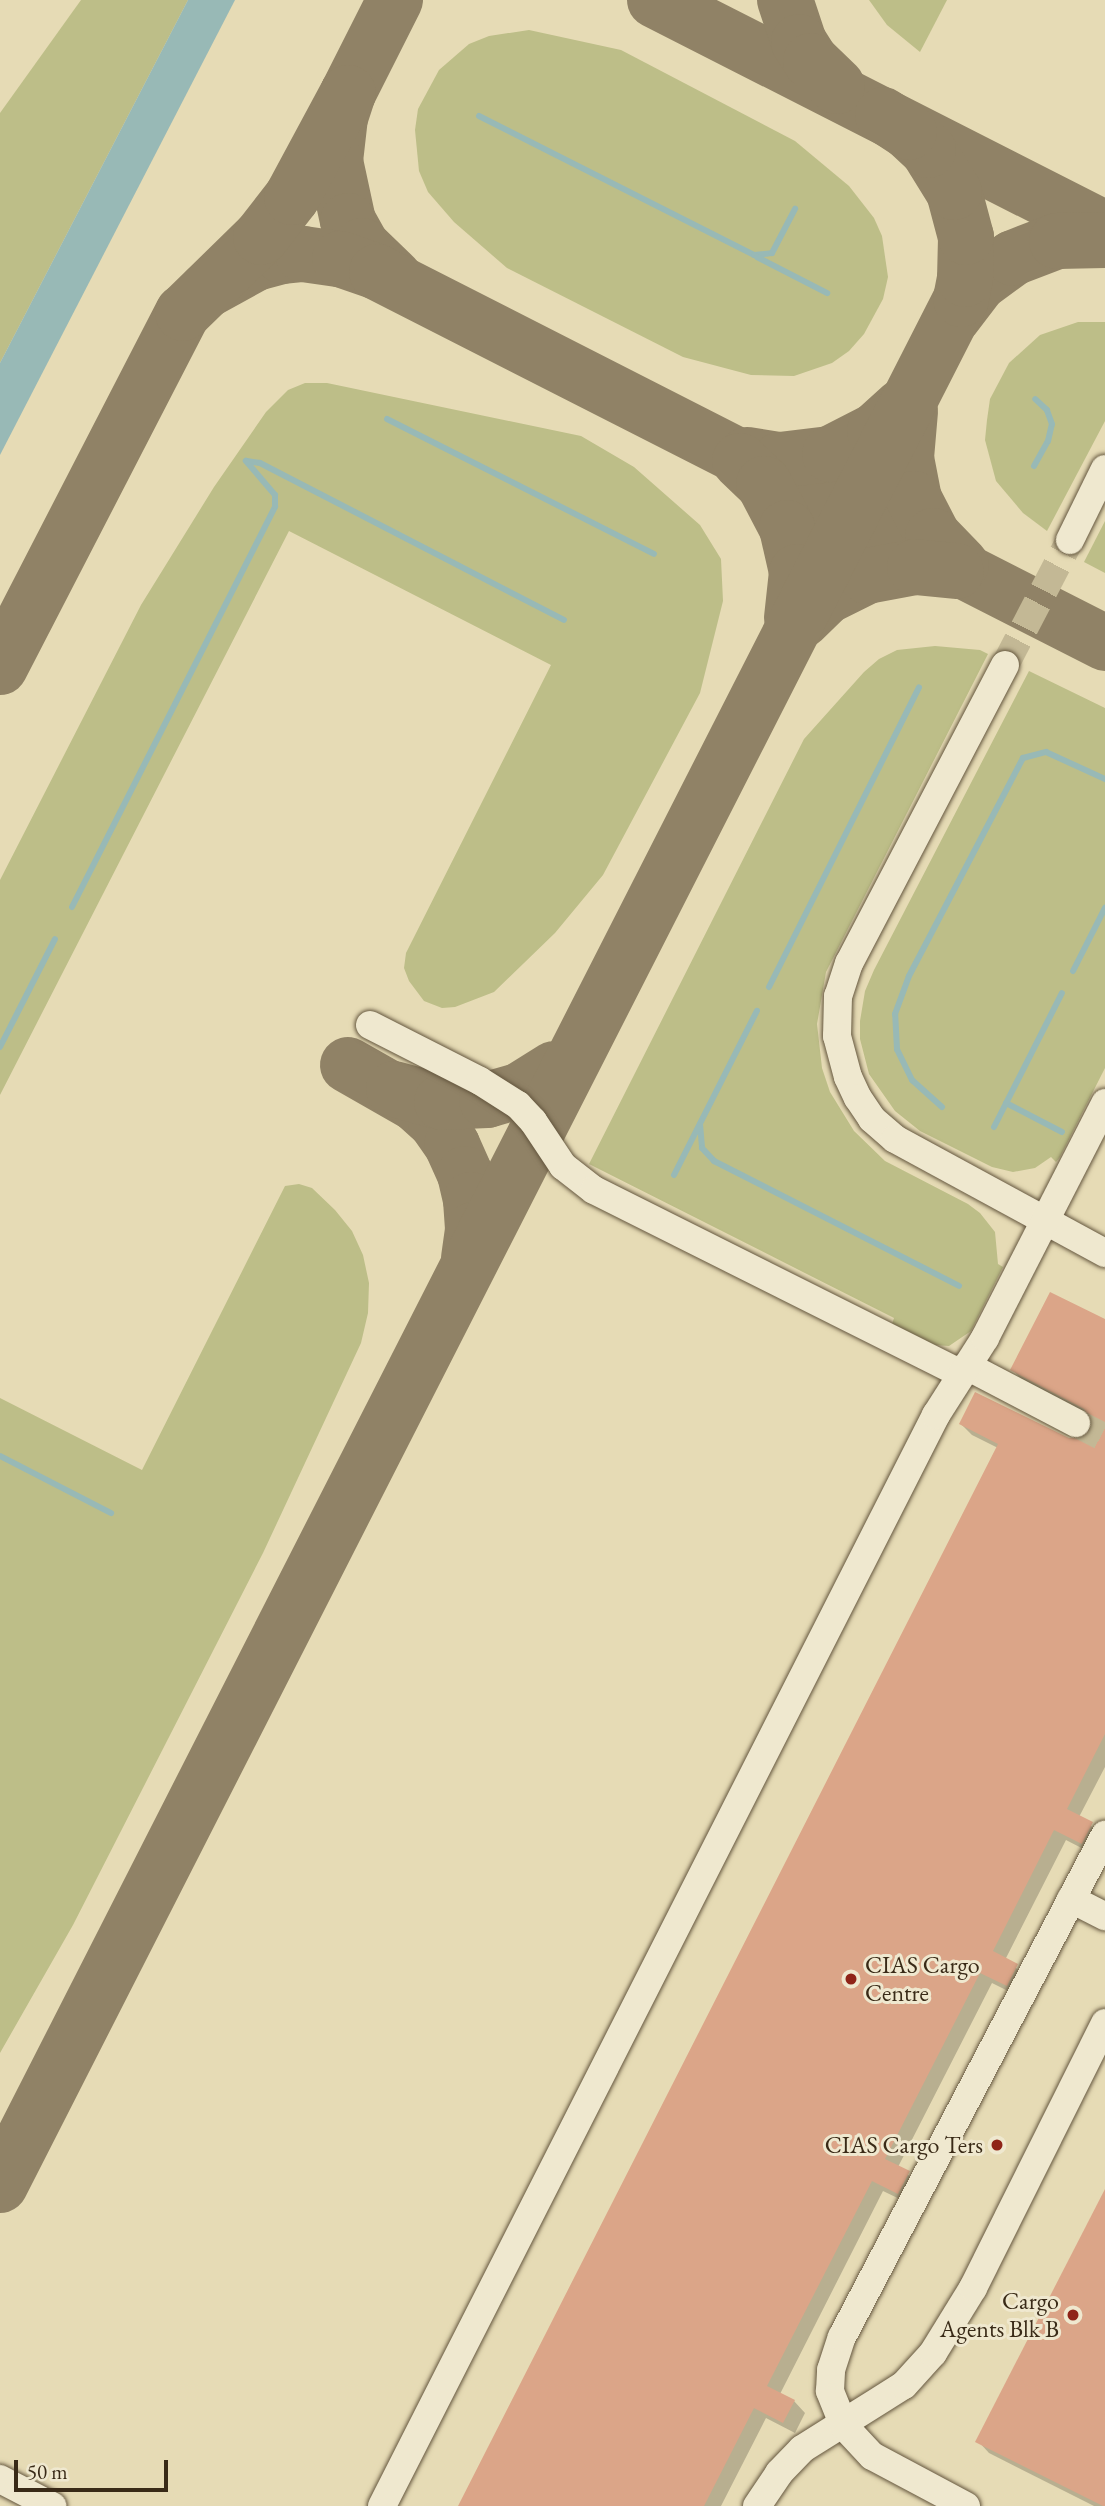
<!DOCTYPE html>
<html>
<head>
<meta charset="utf-8">
<style>
	body { margin:0 }
	#map { position:relative; width:1105px; height:2506px; overflow:hidden; background:#e6dbb5; font-family:"EB Garamond",serif }
	div>[style] { position:absolute }
	.green>* { inset:0; background:#bdbe88 }
	.water>* { inset:0; background:#98b9b6 }
	.shadow>* { inset:0; background:#0003 }
	.stream>* { height:6px; margin:-3px; padding:0 3px; transform-origin:3px; border-radius:3px; background:#98b9b6 }
	.taxiway>* { height:56px; margin:-28px; padding:0 28px; transform-origin:28px; border-radius:28px; background:#908266 }
	.building>* { inset:0; background:#dba588 }
	.minor-tunnel>* { height:28px; margin-top:-14px; transform-origin:0; background:repeating-linear-gradient(90deg,#c3b895 0 28px,transparent 0 42px) }
	.roads { filter:drop-shadow(0 0 2px #64563e) drop-shadow(0 0 2px #64563e) }
	.minor>* { height:28px; margin:-14px; padding:0 14px; transform-origin:14px; border-radius:14px; background:#efe8cf }
	.dots>* { width:19px; height:19px; translate:-50% -50%; box-sizing:border-box; border:4px solid #efe8cf; border-radius:50% }
	span { translate:-50% -50%; white-space:nowrap; text-align:center; line-height:1.15; -webkit-text-stroke:6px #efe8cf; paint-order:stroke }
	.poi-label { font-size:24px; color:#392a17 }
	.left { translate:0 -50%; text-align:left }
	.right { translate:-100% -50%; text-align:right }
	.scale { position:absolute; left:14px; top:2460px; width:154px; height:32px; box-sizing:border-box; border:4px solid #392a17; border-top:0; padding-left:9px; font-size:21px; line-height:24px; white-space:nowrap; color:#392a17; -webkit-text-stroke:5px #efe8cf; paint-order:stroke }
</style>
</head>
<body>
<div id="map">
	<div class="green">
		<i style="clip-path:polygon(81px 0,188px 0,0 363px,0 113px)"></i>
		<i style="clip-path:polygon(869px 0,947px 0,920px 52px,887px 25px)"></i>
		<i style="clip-path:polygon(529px 30px,621px 50px,795px 141px,849px 186px,874px 218px,882px 236px,888px 277px,883px 299px,864px 334px,849px 351px,832px 363px,794px 376px,751px 375px,683px 357px,507px 268px,454px 222px,428px 192px,419px 171px,415px 130px,418px 109px,439px 70px,469px 44px,489px 36px)"></i>
		<i style="clip-path:polygon(1078px 322px,1105px 322px,1105px 421px,1047px 531px,1023px 513px,996px 481px,985px 440px,987px 420px,990px 399px,1009px 363px,1040px 335px)"></i>
		<i style="clip-path:polygon(305px 383px,327px 383px,581px 436px,634px 467px,700px 525px,721px 559px,723px 601px,700px 693px,603px 875px,555px 933px,494px 992px,455px 1007px,442px 1008px,424px 1001px,409px 981px,404px 968px,406px 953px,551px 665px,289px 531px,0 1095px,0 880px,141px 605px,214px 487px,266px 412px,288px 390px)"></i>
		<i style="clip-path:polygon(1105px 521px,1105px 573px,1084px 562px)"></i>
		<i style="clip-path:polygon(935px 646px,980px 650px,988px 654px,826px 972px,817px 1024px,822px 1068px,830px 1092px,854px 1131px,885px 1161px,968px 1204px,980px 1213px,995px 1232px,998px 1264px,1003px 1267px,971px 1331px,949px 1346px,935px 1345px,892px 1324px,894px 1318px,589px 1164px,804px 739px,864px 672px,879px 659px,897px 650px)"></i>
		<i style="clip-path:polygon(1029px 671px,1105px 708px,1105px 1068px,1060px 1157px,1056px 1162px,1051px 1157px,1035px 1168px,1013px 1172px,992px 1167px,920px 1131px,895px 1111px,869px 1074px,860px 1039px,860px 1021px,865px 991px,874px 970px)"></i>
		<i style="clip-path:polygon(299px 1184px,312px 1188px,335px 1210px,352px 1231px,363px 1255px,369px 1283px,368px 1313px,361px 1343px,263px 1553px,73px 1925px,0 2053px,0 1398px,142px 1470px,285px 1186px)"></i>
	</div>
	<div class="water">
		<i style="clip-path:polygon(188px 0,235px 0,0 455px,0 363px)"></i>
	</div>
	<div class="shadow">
		<i style="clip-path:polygon(1105px 1321px,1105px 1767px,1079px 1817px,1103px 1835px,1093px 1854px,1066px 1840px,1005px 1960px,1028px 1977px,1018px 1996px,992px 1983px,898px 2167px,920px 2184px,910px 2204px,883px 2191px,780px 2394px,794px 2401px,805px 2413px,795px 2433px,766px 2418px,721px 2506px,460px 2506px,998px 1448px,972px 1435px,961px 1424px,1069px 1440px,1085px 1439px,1093px 1431px,1094px 1421px,1091px 1416px,1023px 1381px,1012px 1369px)"></i>
		<i style="clip-path:polygon(1105px 2193px,1105px 2506px,1094px 2506px,989px 2453px,978px 2441px)"></i>
	</div>
	<div class="stream">
		<i style="left:479px;top:116px;width:308px;rotate:26.8deg"></i>
		<i style="left:754px;top:255px;width:18px;rotate:-6deg"></i>
		<i style="left:772px;top:253px;width:50px;rotate:-62.4deg"></i>
		<i style="left:757px;top:257px;width:79px;rotate:27.2deg"></i>
		<i style="left:387px;top:419px;width:299px;rotate:26.8deg"></i>
		<i style="left:247px;top:461px;width:13px;rotate:9deg"></i>
		<i style="left:260px;top:463px;width:342px;rotate:27.3deg"></i>
		<i style="left:1034px;top:466px;width:29px;rotate:-61deg"></i>
		<i style="left:1048px;top:441px;width:17px;rotate:-77deg"></i>
		<i style="left:1052px;top:424px;width:15px;rotate:-110deg"></i>
		<i style="left:1047px;top:410px;width:16px;rotate:-137deg"></i>
		<i style="left:72px;top:907px;width:449px;rotate:-63.1deg"></i>
		<i style="left:275px;top:506px;width:11px;rotate:-90deg"></i>
		<i style="left:275px;top:495px;width:45px;rotate:-130.5deg"></i>
		<i style="left:1073px;top:971px;width:71px;rotate:-63.1deg"></i>
		<i style="left:769px;top:987px;width:335px;rotate:-63.4deg"></i>
		<i style="left:0;top:1047px;width:121px;rotate:-63deg"></i>
		<i style="left:1006px;top:1103px;width:63px;rotate:27.4deg"></i>
		<i style="left:942px;top:1107px;width:40px;rotate:-138deg"></i>
		<i style="left:912px;top:1080px;width:34px;rotate:-116deg"></i>
		<i style="left:897px;top:1049px;width:35px;rotate:-93deg"></i>
		<i style="left:895px;top:1014px;width:40px;rotate:-69.8deg"></i>
		<i style="left:909px;top:976px;width:246px;rotate:-62.4deg"></i>
		<i style="left:1023px;top:758px;width:24px;rotate:-15deg"></i>
		<i style="left:1046px;top:752px;width:65px;rotate:24.6deg"></i>
		<i style="left:700px;top:1124px;width:24px;rotate:85deg"></i>
		<i style="left:702px;top:1148px;width:18px;rotate:47deg"></i>
		<i style="left:714px;top:1161px;width:275px;rotate:27deg"></i>
		<i style="left:994px;top:1127px;width:150px;rotate:-63.1deg"></i>
		<i style="left:674px;top:1175px;width:184px;rotate:-63.2deg"></i>
		<i style="left:0;top:1456px;width:125px;rotate:27.2deg"></i>
	</div>
	<div class="taxiway">
		<i style="left:395px;top:0;width:104px;rotate:116.8deg"></i>
		<i style="left:348px;top:93px;width:25px;rotate:108deg"></i>
		<i style="left:340px;top:117px;width:44px;rotate:96.5deg"></i>
		<i style="left:335px;top:161px;width:61px;rotate:77.8deg"></i>
		<i style="left:348px;top:221px;width:29px;rotate:61deg"></i>
		<i style="left:362px;top:246px;width:46px;rotate:44.1deg"></i>
		<i style="left:655px;top:0;width:505px;rotate:26.97deg"></i>
		<i style="left:785px;top:0;width:44px;rotate:71.6deg"></i>
		<i style="left:799px;top:42px;width:22px;rotate:58deg"></i>
		<i style="left:811px;top:61px;width:36px;rotate:44deg"></i>
		<i style="left:207px;top:290px;width:56px;rotate:-28.9deg"></i>
		<i style="left:256px;top:263px;width:28px;rotate:-15deg"></i>
		<i style="left:283px;top:256px;width:20px;rotate:-6deg"></i>
		<i style="left:303px;top:254px;width:37px;rotate:8deg"></i>
		<i style="left:340px;top:259px;width:39px;rotate:19deg"></i>
		<i style="left:377px;top:272px;width:817px;rotate:27deg"></i>
		<i style="left:953px;top:317px;width:43px;rotate:-52.6deg"></i>
		<i style="left:979px;top:283px;width:42px;rotate:-36.3deg"></i>
		<i style="left:1013px;top:258px;width:47px;rotate:-21.1deg"></i>
		<i style="left:1057px;top:241px;width:48px;rotate:-1.2deg"></i>
		<i style="left:910px;top:411px;width:47px;rotate:94.9deg"></i>
		<i style="left:906px;top:458px;width:42px;rotate:79deg"></i>
		<i style="left:914px;top:499px;width:42px;rotate:62.8deg"></i>
		<i style="left:933px;top:536px;width:40px;rotate:46deg"></i>
		<i style="left:747px;top:455px;width:33px;rotate:9deg"></i>
		<i style="left:780px;top:460px;width:50px;rotate:-6.8deg"></i>
		<i style="left:830px;top:454px;width:51px;rotate:-27.1deg"></i>
		<i style="left:875px;top:431px;width:36px;rotate:-42deg"></i>
		<i style="left:740px;top:461px;width:33px;rotate:44deg"></i>
		<i style="left:764px;top:484px;width:50px;rotate:62.4deg"></i>
		<i style="left:787px;top:528px;width:45px;rotate:77.2deg"></i>
		<i style="left:797px;top:572px;width:46px;rotate:96.2deg"></i>
		<i style="left:802px;top:620px;width:35px;rotate:-44deg"></i>
		<i style="left:827px;top:596px;width:45px;rotate:-26.6deg"></i>
		<i style="left:867px;top:576px;width:49px;rotate:-10.6deg"></i>
		<i style="left:915px;top:567px;width:41px;rotate:5.6deg"></i>
		<i style="left:0;top:667px;width:399px;rotate:-62.7deg"></i>
		<i style="left:183px;top:313px;width:109px;rotate:-44.3deg"></i>
		<i style="left:261px;top:237px;width:51px;rotate:-52.2deg"></i>
		<i style="left:292px;top:197px;width:118px;rotate:-61.7deg"></i>
		<i style="left:348px;top:1065px;width:77px;rotate:29.6deg"></i>
		<i style="left:415px;top:1103px;width:28px;rotate:42deg"></i>
		<i style="left:436px;top:1122px;width:28px;rotate:55deg"></i>
		<i style="left:452px;top:1145px;width:32px;rotate:66deg"></i>
		<i style="left:465px;top:1174px;width:27px;rotate:77deg"></i>
		<i style="left:471px;top:1200px;width:30px;rotate:86deg"></i>
		<i style="left:473px;top:1230px;width:28px;rotate:98deg"></i>
		<i style="left:394px;top:1089px;width:50px;rotate:15.2deg"></i>
		<i style="left:442px;top:1102px;width:45px;rotate:-2.5deg"></i>
		<i style="left:487px;top:1100px;width:33px;rotate:-16deg"></i>
		<i style="left:519px;top:1091px;width:41px;rotate:-32.2deg"></i>
		<i style="left:0;top:2185px;width:2117px;rotate:-63deg"></i>
		<i style="left:961px;top:299px;width:20px;rotate:-79deg"></i>
		<i style="left:965px;top:279px;width:42px;rotate:-88.6deg"></i>
		<i style="left:966px;top:237px;width:47px;rotate:-104.9deg"></i>
		<i style="left:954px;top:192px;width:49px;rotate:-121.8deg"></i>
		<i style="left:928px;top:150px;width:26px;rotate:-137deg"></i>
		<i style="left:909px;top:132px;width:31px;rotate:-147deg"></i>
	</div>
	<div class="building">
		<i style="clip-path:polygon(1050px 1292px,1105px 1319px,1105px 1734px,1067px 1809px,1093px 1822px,1082px 1844px,1054px 1830px,993px 1951px,1018px 1964px,1007px 1986px,980px 1973px,885px 2159px,910px 2171px,898px 2194px,872px 2181px,767px 2386px,795px 2400px,783px 2423px,754px 2408px,704px 2506px,458px 2506px,998px 1444px,959px 1424px,975px 1392px,1069px 1438px,1084px 1437px,1091px 1430px,1092px 1422px,1084px 1409px,1010px 1370px)"></i>
		<i style="clip-path:polygon(1105px 2189px,1105px 2506px,1103px 2506px,975px 2442px)"></i>
	</div>
	<div class="minor-tunnel">
		<i style="left:1005px;top:665px;width:141px;rotate:-62.5deg"></i>
		<i style="left:1076px;top:1423px;width:33px;rotate:27deg"></i>
	</div>
	<div class="roads">
		<div class="minor">
			<i style="left:1070px;top:540px;width:79px;rotate:-63.8deg"></i>
			<i style="left:1005px;top:665px;width:336px;rotate:117.6deg"></i>
			<i style="left:849px;top:963px;width:35px;rotate:108deg"></i>
			<i style="left:838px;top:996px;width:40px;rotate:91.4deg"></i>
			<i style="left:837px;top:1036px;width:42px;rotate:75deg"></i>
			<i style="left:848px;top:1077px;width:23px;rotate:65deg"></i>
			<i style="left:858px;top:1098px;width:25px;rotate:56deg"></i>
			<i style="left:872px;top:1119px;width:30px;rotate:41deg"></i>
			<i style="left:895px;top:1139px;width:239px;rotate:28.5deg"></i>
			<i style="left:370px;top:1025px;width:123px;rotate:27deg"></i>
			<i style="left:480px;top:1081px;width:45px;rotate:32.3deg"></i>
			<i style="left:518px;top:1105px;width:22px;rotate:47deg"></i>
			<i style="left:533px;top:1121px;width:54px;rotate:56.3deg"></i>
			<i style="left:563px;top:1166px;width:39px;rotate:38deg"></i>
			<i style="left:594px;top:1190px;width:411px;rotate:26.6deg"></i>
			<i style="left:967px;top:1366px;width:123px;rotate:27.6deg"></i>
			<i style="left:1071px;top:1899px;width:38px;rotate:27deg"></i>
			<i style="left:0;top:2479px;width:59px;rotate:27.4deg"></i>
			<i style="left:382px;top:2506px;width:1224px;rotate:-63.08deg"></i>
			<i style="left:936px;top:1415px;width:91px;rotate:-57.5deg"></i>
			<i style="left:985px;top:1338px;width:264px;rotate:-62.9deg"></i>
			<i style="left:757px;top:2506px;width:40px;rotate:-56deg"></i>
			<i style="left:779px;top:2473px;width:33px;rotate:-46deg"></i>
			<i style="left:802px;top:2449px;width:120px;rotate:-32.1deg"></i>
			<i style="left:904px;top:2385px;width:43px;rotate:-47.8deg"></i>
			<i style="left:933px;top:2353px;width:76px;rotate:-58.4deg"></i>
			<i style="left:973px;top:2288px;width:296px;rotate:-63.5deg"></i>
			<i style="left:966px;top:2506px;width:106px;rotate:-152deg"></i>
			<i style="left:872px;top:2456px;width:41px;rotate:-133deg"></i>
			<i style="left:844px;top:2426px;width:38px;rotate:-112deg"></i>
			<i style="left:830px;top:2391px;width:21px;rotate:-87deg"></i>
			<i style="left:831px;top:2370px;width:35px;rotate:-72deg"></i>
			<i style="left:842px;top:2337px;width:567px;rotate:-62.35deg"></i>
		</div>
	</div>
	<div class="dots">
		<i style="left:851px;top:1979px;background:#8f2418"></i>
		<i style="left:997px;top:2145px;background:#8f2418"></i>
		<i style="left:1073px;top:2315px;background:#8f2418"></i>
	</div>
	<div class="poi-label">
		<span class="left" style="left:865px;top:1979px">CIAS Cargo<br>Centre</span>
		<span class="right" style="left:983px;top:2145px">CIAS Cargo Ters</span>
		<span class="right" style="left:1059px;top:2315px">Cargo<br>Agents Blk B</span>
	</div>
	<div class="scale">50 m</div>
</div>
</body>
</html>
